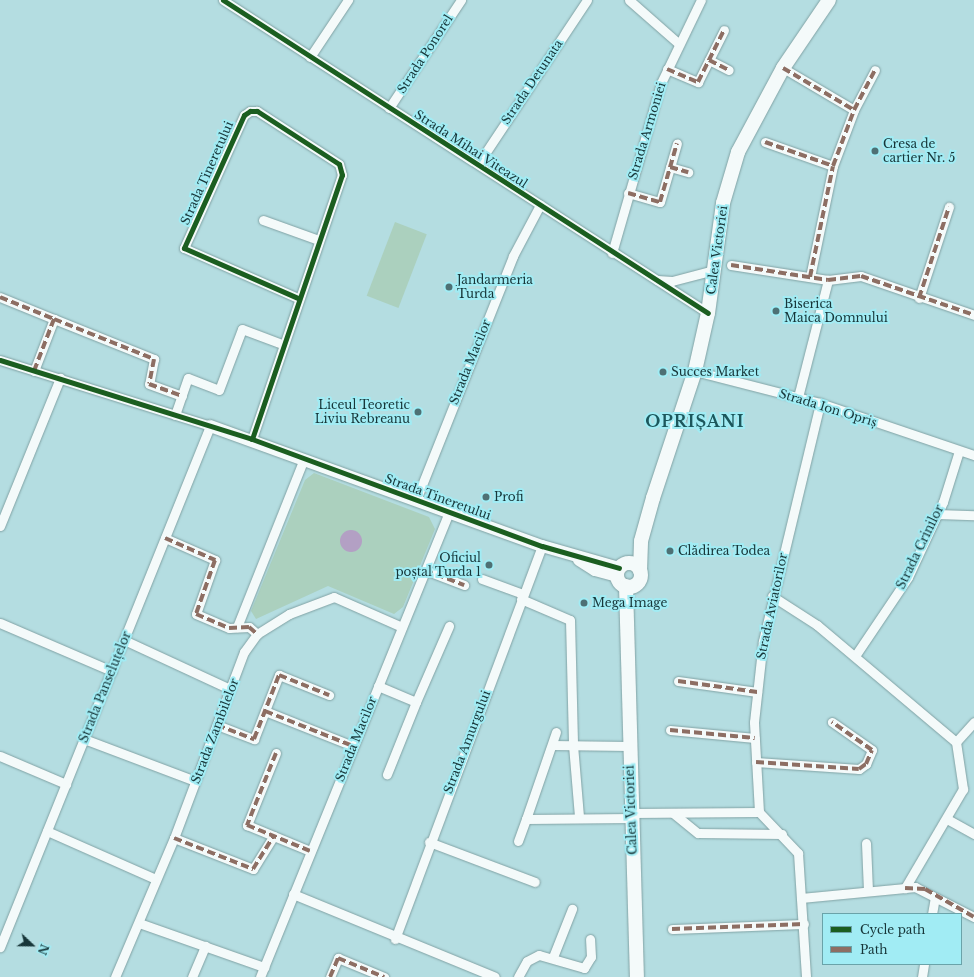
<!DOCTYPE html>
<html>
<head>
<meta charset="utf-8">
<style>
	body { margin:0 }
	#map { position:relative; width:974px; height:977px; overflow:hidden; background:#b4dde1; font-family:"Libre Baskerville",serif }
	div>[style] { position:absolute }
	.green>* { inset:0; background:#abd0be; transform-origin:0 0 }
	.water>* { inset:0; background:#b3a0c4 }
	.round { border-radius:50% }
	.roads { filter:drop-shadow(0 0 1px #81a2a4) drop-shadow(0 0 1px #81a2a4) }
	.street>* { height:9px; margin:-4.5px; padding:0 4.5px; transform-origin:4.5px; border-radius:4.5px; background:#f4fafa }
	.secondary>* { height:12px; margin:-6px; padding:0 6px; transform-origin:6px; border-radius:6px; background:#f4fafa }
	.primary>* { height:14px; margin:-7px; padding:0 7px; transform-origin:7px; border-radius:7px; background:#f4fafa }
	.primary>.ring { margin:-7px; padding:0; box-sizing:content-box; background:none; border:14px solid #f4fafa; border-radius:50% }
	.quiet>* { height:4px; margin-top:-2px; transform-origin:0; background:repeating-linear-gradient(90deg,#8d6e63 0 8px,transparent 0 12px) }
	.cycleway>* { height:5px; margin:-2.5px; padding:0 2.5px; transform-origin:2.5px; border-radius:2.5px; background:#1b5e20 }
	.dots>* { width:11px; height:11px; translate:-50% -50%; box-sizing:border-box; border:2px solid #a1ecf4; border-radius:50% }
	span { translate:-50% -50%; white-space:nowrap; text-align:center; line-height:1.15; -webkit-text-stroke:4px #a1ecf4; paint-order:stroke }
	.street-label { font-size:12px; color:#173639 }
	.poi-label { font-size:12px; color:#173639 }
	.left { translate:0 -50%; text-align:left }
	.right { translate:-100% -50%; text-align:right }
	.district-label { font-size:16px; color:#1c575c; font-weight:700; letter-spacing:1px }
	.legend { position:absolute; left:822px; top:913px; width:140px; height:52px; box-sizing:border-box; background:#a1ecf4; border:1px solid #6aa3a9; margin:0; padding:5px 7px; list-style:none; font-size:12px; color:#173639 }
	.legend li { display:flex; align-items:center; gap:8px; height:20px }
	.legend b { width:20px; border:1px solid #6aa3a9 }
	.north { position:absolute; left:12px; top:925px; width:40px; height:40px; -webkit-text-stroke:3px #a1ecf4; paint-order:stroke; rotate:112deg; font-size:11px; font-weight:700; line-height:16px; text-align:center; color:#173639 }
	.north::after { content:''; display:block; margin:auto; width:14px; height:18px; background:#173639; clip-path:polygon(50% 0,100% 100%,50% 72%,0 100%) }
</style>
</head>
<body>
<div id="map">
	<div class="green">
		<i style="left:395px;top:222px;width:34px;height:79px;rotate:21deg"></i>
		<i style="clip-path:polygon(314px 473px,429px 517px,435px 529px,403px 607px,394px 614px,328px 586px,256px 619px,251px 611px,305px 480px)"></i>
	</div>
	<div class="water">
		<i class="round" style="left:340px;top:530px;width:22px;height:22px"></i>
	</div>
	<div class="roads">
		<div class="street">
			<i style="left:223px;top:0;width:577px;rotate:32.84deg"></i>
			<i style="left:629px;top:0;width:65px;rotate:41.3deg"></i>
			<i style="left:310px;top:57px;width:69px;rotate:-56.3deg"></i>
			<i style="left:709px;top:60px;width:22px;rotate:27deg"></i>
			<i style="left:783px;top:68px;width:82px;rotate:30.6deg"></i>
			<i style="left:667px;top:69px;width:34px;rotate:23deg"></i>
			<i style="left:698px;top:82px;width:58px;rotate:-63.4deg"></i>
			<i style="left:389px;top:108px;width:130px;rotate:-56.3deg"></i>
			<i style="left:765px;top:142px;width:72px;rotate:19.4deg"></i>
			<i style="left:478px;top:164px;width:197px;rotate:-56.4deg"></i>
			<i style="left:670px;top:167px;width:19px;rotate:16deg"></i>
			<i style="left:628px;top:193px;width:33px;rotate:16deg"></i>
			<i style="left:660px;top:202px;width:61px;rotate:-73.9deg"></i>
			<i style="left:263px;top:220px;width:59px;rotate:19.7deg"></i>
			<i style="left:612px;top:253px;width:177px;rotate:-73.9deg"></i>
			<i style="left:661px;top:83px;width:92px;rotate:-64.3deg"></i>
			<i style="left:731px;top:265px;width:98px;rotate:8.8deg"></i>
			<i style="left:828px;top:280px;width:33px;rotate:-7deg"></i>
			<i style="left:861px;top:276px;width:120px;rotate:19deg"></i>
			<i style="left:810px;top:277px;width:113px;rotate:-78.3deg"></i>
			<i style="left:833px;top:166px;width:60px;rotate:-69.4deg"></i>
			<i style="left:854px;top:110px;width:45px;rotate:-62.3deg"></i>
			<i style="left:657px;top:280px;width:15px;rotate:4deg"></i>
			<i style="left:672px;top:281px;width:43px;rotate:-14.7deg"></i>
			<i style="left:0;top:297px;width:58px;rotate:22.2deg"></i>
			<i style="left:919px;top:298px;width:96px;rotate:-71.8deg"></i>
			<i style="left:0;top:360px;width:220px;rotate:17.4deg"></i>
			<i style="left:210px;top:426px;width:562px;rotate:111.95deg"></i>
			<i style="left:34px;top:371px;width:56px;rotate:-69deg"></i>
			<i style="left:54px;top:319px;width:108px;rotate:21.8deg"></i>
			<i style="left:154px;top:359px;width:25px;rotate:101deg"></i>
			<i style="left:149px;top:384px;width:35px;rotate:20deg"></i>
			<i style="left:695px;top:371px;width:129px;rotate:14.4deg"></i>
			<i style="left:820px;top:403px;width:163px;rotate:18.7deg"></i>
			<i style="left:798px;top:397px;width:121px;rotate:-75.6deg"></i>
			<i style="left:175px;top:415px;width:39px;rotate:-71deg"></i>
			<i style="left:188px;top:378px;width:33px;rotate:21deg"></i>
			<i style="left:219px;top:390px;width:65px;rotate:-69.3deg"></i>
			<i style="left:242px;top:329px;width:43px;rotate:20.6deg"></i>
			<i style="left:252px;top:439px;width:279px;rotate:-71.2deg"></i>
			<i style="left:342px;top:175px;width:11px;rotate:-105deg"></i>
			<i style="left:339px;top:164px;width:98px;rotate:-147.1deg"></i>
			<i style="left:257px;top:111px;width:7px;rotate:180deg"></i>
			<i style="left:250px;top:111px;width:7px;rotate:146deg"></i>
			<i style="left:244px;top:115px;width:146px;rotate:114.3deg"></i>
			<i style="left:184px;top:248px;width:124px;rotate:23.7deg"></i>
			<i style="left:416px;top:500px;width:263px;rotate:-68.3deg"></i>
			<i style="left:513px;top:256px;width:58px;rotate:-62.1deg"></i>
			<i style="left:937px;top:514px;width:37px;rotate:2deg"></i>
			<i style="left:0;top:526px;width:160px;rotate:-67.9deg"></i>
			<i style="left:165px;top:538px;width:55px;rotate:23.7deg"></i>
			<i style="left:215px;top:560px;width:57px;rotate:109.4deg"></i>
			<i style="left:196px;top:614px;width:36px;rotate:23deg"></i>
			<i style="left:229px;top:628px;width:20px;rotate:-3deg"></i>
			<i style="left:249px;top:627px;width:11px;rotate:41deg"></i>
			<i style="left:425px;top:570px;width:42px;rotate:21deg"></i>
			<i style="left:482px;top:579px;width:44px;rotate:20.1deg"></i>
			<i style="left:772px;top:596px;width:54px;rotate:32.8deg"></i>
			<i style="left:817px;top:625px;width:182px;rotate:40.1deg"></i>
			<i style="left:956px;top:742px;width:48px;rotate:81.5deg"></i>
			<i style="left:963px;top:789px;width:115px;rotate:120.4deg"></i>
			<i style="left:521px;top:599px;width:53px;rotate:23.2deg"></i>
			<i style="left:570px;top:620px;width:125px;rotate:88.6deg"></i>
			<i style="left:573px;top:745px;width:72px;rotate:85.2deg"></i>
			<i style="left:0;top:623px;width:122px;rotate:23.2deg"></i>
			<i style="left:237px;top:627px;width:181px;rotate:-68.3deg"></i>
			<i style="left:124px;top:640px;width:117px;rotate:24.8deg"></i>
			<i style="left:855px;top:656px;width:95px;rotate:-56.1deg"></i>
			<i style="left:908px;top:577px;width:83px;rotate:-65deg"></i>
			<i style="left:943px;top:502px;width:53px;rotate:-72.6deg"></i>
			<i style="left:678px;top:681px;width:80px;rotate:7.9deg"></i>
			<i style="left:378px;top:686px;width:41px;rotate:22.8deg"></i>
			<i style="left:416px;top:702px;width:78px;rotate:111.9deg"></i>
			<i style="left:416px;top:702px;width:83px;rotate:-66.5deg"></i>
			<i style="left:265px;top:711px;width:95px;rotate:21.7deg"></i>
			<i style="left:217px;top:725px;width:40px;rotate:21deg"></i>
			<i style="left:254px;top:739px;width:69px;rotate:-68.7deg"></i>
			<i style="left:279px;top:675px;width:54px;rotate:21.8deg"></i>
			<i style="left:670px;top:730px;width:85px;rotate:5.4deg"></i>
			<i style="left:84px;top:739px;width:119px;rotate:20.7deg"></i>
			<i style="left:956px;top:742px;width:27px;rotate:-48deg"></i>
			<i style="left:552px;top:745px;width:77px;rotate:0.7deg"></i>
			<i style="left:276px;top:753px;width:78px;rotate:111.9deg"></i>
			<i style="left:247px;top:825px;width:68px;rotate:22.4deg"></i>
			<i style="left:0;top:756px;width:72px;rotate:23deg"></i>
			<i style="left:756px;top:762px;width:103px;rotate:3.9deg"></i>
			<i style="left:859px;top:769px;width:9px;rotate:-36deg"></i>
			<i style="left:866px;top:764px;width:15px;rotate:-67deg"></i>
			<i style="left:872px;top:750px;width:49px;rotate:-145deg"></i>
			<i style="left:759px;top:812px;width:90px;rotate:-93.2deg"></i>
			<i style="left:754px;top:722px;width:81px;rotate:-83.7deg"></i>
			<i style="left:763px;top:641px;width:245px;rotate:-76.5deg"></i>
			<i style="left:632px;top:813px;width:127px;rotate:-0.5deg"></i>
			<i style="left:759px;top:812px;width:57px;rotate:46.4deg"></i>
			<i style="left:798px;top:853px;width:124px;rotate:86.3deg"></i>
			<i style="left:673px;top:813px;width:32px;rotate:39deg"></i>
			<i style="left:698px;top:833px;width:84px;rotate:0.7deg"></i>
			<i style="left:526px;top:819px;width:92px;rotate:-71deg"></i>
			<i style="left:947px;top:819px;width:31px;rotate:29deg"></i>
			<i style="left:47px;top:831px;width:119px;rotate:23.8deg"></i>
			<i style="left:174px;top:838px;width:85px;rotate:21.4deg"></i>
			<i style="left:253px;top:869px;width:39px;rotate:-58deg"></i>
			<i style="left:518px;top:841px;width:23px;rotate:-70deg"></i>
			<i style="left:526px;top:819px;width:107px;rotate:-0.5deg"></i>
			<i style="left:429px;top:842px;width:113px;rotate:20.7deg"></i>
			<i style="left:866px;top:843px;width:48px;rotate:87.6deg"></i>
			<i style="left:293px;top:894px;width:218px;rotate:22.3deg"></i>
			<i style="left:801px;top:898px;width:115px;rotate:-5.5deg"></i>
			<i style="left:915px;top:887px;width:66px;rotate:27deg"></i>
			<i style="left:932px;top:914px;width:17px;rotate:-80deg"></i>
			<i style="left:139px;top:923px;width:133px;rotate:19.4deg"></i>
			<i style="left:672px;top:929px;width:132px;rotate:-2.2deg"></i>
			<i style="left:395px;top:939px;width:420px;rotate:-69.5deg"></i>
			<i style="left:553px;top:957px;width:52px;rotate:-68.4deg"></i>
			<i style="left:115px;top:977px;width:151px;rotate:-67deg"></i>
			<i style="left:174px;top:838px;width:199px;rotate:-69.4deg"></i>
			<i style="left:244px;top:652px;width:22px;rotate:-54deg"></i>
			<i style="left:257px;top:634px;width:38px;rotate:-32deg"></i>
			<i style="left:289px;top:614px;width:48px;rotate:-20.7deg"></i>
			<i style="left:334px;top:597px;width:74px;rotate:23.8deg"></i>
			<i style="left:192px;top:977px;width:34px;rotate:-67deg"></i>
			<i style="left:260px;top:977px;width:502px;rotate:-67.88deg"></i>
			<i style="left:330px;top:977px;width:21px;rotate:-67deg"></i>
			<i style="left:338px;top:958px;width:50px;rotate:22.4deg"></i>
			<i style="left:518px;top:977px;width:18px;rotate:-61deg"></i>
			<i style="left:527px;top:961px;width:13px;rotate:-27deg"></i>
			<i style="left:539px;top:955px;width:47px;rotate:16.1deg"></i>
			<i style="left:584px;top:968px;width:13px;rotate:-58deg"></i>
			<i style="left:591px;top:957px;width:18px;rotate:-93deg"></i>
			<i style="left:922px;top:977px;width:13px;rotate:-81deg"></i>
		</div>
		<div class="secondary">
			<i style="left:210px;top:426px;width:353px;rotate:19.9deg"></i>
			<i style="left:542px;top:546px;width:80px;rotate:15.9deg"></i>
			<i style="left:579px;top:560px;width:19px;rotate:32deg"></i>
			<i style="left:595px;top:570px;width:23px;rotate:15deg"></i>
		</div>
		<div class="primary">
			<i class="ring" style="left:617px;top:563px;width:10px;height:10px"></i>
			<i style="left:640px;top:571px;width:30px;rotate:-88deg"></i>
			<i style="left:641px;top:541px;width:45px;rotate:-74.4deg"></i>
			<i style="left:653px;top:498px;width:134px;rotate:-71.7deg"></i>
			<i style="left:695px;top:371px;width:59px;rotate:-77.4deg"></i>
			<i style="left:708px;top:313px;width:111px;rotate:-82.2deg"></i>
			<i style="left:723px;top:203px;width:53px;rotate:-73.6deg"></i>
			<i style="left:738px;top:152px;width:95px;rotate:-61.8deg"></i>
			<i style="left:783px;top:68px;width:82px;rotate:-55.9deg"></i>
			<i style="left:626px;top:586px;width:391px;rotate:88.4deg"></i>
		</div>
	</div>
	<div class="quiet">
		<i style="left:709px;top:60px;width:22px;rotate:27deg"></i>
		<i style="left:783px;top:68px;width:82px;rotate:30.6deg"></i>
		<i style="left:667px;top:69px;width:34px;rotate:23deg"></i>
		<i style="left:698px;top:82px;width:58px;rotate:-63.4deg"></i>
		<i style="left:765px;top:142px;width:72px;rotate:19.4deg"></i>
		<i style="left:670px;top:167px;width:19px;rotate:16deg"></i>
		<i style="left:628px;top:193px;width:33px;rotate:16deg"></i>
		<i style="left:660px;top:202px;width:61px;rotate:-73.9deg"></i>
		<i style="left:731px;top:265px;width:98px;rotate:8.8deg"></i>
		<i style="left:828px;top:280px;width:33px;rotate:-7deg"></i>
		<i style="left:861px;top:276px;width:120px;rotate:19deg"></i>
		<i style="left:810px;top:277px;width:113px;rotate:-78.3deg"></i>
		<i style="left:833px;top:166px;width:60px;rotate:-69.4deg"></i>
		<i style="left:854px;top:110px;width:45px;rotate:-62.3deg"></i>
		<i style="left:0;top:297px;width:58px;rotate:22.2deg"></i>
		<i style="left:919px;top:298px;width:96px;rotate:-71.8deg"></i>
		<i style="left:34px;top:371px;width:56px;rotate:-69deg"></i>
		<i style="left:54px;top:319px;width:108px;rotate:21.8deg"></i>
		<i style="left:154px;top:359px;width:25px;rotate:101deg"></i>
		<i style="left:149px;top:384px;width:35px;rotate:20deg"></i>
		<i style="left:165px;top:538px;width:55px;rotate:23.7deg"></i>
		<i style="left:215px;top:560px;width:57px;rotate:109.4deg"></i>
		<i style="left:196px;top:614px;width:36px;rotate:23deg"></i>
		<i style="left:229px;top:628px;width:20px;rotate:-3deg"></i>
		<i style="left:249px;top:627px;width:11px;rotate:41deg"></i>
		<i style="left:425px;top:570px;width:42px;rotate:21deg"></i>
		<i style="left:678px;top:681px;width:80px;rotate:7.9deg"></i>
		<i style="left:265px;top:711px;width:95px;rotate:21.7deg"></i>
		<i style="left:217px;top:725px;width:40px;rotate:21deg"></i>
		<i style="left:254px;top:739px;width:69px;rotate:-68.7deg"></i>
		<i style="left:279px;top:675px;width:54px;rotate:21.8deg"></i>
		<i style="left:670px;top:730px;width:85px;rotate:5.4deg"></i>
		<i style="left:276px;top:753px;width:78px;rotate:111.9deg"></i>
		<i style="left:247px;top:825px;width:68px;rotate:22.4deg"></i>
		<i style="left:756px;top:762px;width:103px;rotate:3.9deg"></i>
		<i style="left:859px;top:769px;width:9px;rotate:-36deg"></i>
		<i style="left:866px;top:764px;width:15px;rotate:-67deg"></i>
		<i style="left:872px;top:750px;width:49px;rotate:-145deg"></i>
		<i style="left:174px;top:838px;width:85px;rotate:21.4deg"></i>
		<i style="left:253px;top:869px;width:39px;rotate:-58deg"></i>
		<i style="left:905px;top:888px;width:20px;rotate:3deg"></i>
		<i style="left:925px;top:889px;width:56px;rotate:29.7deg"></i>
		<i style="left:672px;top:929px;width:132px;rotate:-2.2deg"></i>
		<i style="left:330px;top:977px;width:21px;rotate:-67deg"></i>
		<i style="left:338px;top:958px;width:50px;rotate:22.4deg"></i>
	</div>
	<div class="cycleway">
		<i style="left:223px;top:0;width:577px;rotate:32.84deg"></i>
		<i style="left:0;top:360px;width:264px;rotate:17.4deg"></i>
		<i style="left:252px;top:439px;width:309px;rotate:20.3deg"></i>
		<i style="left:542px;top:546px;width:80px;rotate:15.9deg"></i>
		<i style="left:252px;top:439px;width:279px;rotate:-71.2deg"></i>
		<i style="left:342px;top:175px;width:11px;rotate:-105deg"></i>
		<i style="left:339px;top:164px;width:98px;rotate:-147.1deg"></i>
		<i style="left:257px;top:111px;width:7px;rotate:180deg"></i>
		<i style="left:250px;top:111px;width:7px;rotate:146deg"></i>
		<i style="left:244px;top:115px;width:146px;rotate:114.3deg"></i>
		<i style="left:184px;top:248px;width:124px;rotate:23.7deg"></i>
	</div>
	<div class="dots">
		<i style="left:875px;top:151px;background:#4e7074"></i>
		<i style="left:449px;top:287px;background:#4e7074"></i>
		<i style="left:776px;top:311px;background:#4e7074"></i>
		<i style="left:663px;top:372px;background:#4e7074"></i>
		<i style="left:418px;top:412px;background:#4e7074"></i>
		<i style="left:486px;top:497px;background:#4e7074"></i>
		<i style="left:670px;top:551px;background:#4e7074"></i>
		<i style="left:489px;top:565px;background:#4e7074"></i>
		<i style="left:584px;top:603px;background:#4e7074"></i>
	</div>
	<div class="street-label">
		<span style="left:425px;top:54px;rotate:-57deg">Strada Ponorel</span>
		<span style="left:532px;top:82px;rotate:-56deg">Strada Detunata</span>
		<span style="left:647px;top:131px;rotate:-73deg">Strada Armoniei</span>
		<span style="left:471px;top:149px;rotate:33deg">Strada Mihai Viteazul</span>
		<span style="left:207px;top:173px;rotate:-66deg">Strada Tineretului</span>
		<span style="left:717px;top:250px;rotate:-82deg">Calea Victoriei</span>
		<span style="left:470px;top:362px;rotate:-68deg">Strada Macilor</span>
		<span style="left:828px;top:408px;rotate:17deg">Strada Ion Opriș</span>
		<span style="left:438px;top:497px;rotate:20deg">Strada Tineretului</span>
		<span style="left:920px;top:547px;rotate:-64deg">Strada Crinilor</span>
		<span style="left:772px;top:606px;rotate:-78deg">Strada Aviatorilor</span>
		<span style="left:105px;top:687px;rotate:-68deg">Strada Panseluțelor</span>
		<span style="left:215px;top:731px;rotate:-69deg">Strada Zambilelor</span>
		<span style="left:356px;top:739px;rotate:-68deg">Strada Macilor</span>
		<span style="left:467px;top:742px;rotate:-69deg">Strada Amurgului</span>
		<span style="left:631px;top:810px;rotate:-92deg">Calea Victoriei</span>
	</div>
	<div class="poi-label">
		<span class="left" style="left:883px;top:151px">Creșa de<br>cartier Nr. 5</span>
		<span class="left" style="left:457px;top:287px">Jandarmeria<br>Turda</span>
		<span class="left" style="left:784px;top:311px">Biserica<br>Maica Domnului</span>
		<span class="left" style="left:671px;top:372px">Succes Market</span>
		<span class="right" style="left:410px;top:412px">Liceul Teoretic<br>Liviu Rebreanu</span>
		<span class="left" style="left:494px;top:497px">Profi</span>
		<span class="left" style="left:678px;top:551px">Clădirea Todea</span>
		<span class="right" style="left:481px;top:565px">Oficiul<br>poștal Turda 1</span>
		<span class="left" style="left:592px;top:603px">Mega Image</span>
	</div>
	<div class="district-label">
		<span style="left:695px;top:421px">OPRIȘANI</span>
	</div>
	<ul class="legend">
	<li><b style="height:5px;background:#1b5e20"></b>Cycle path</li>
	<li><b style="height:5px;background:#8d6e63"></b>Path</li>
	</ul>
	<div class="north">N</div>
</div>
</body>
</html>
